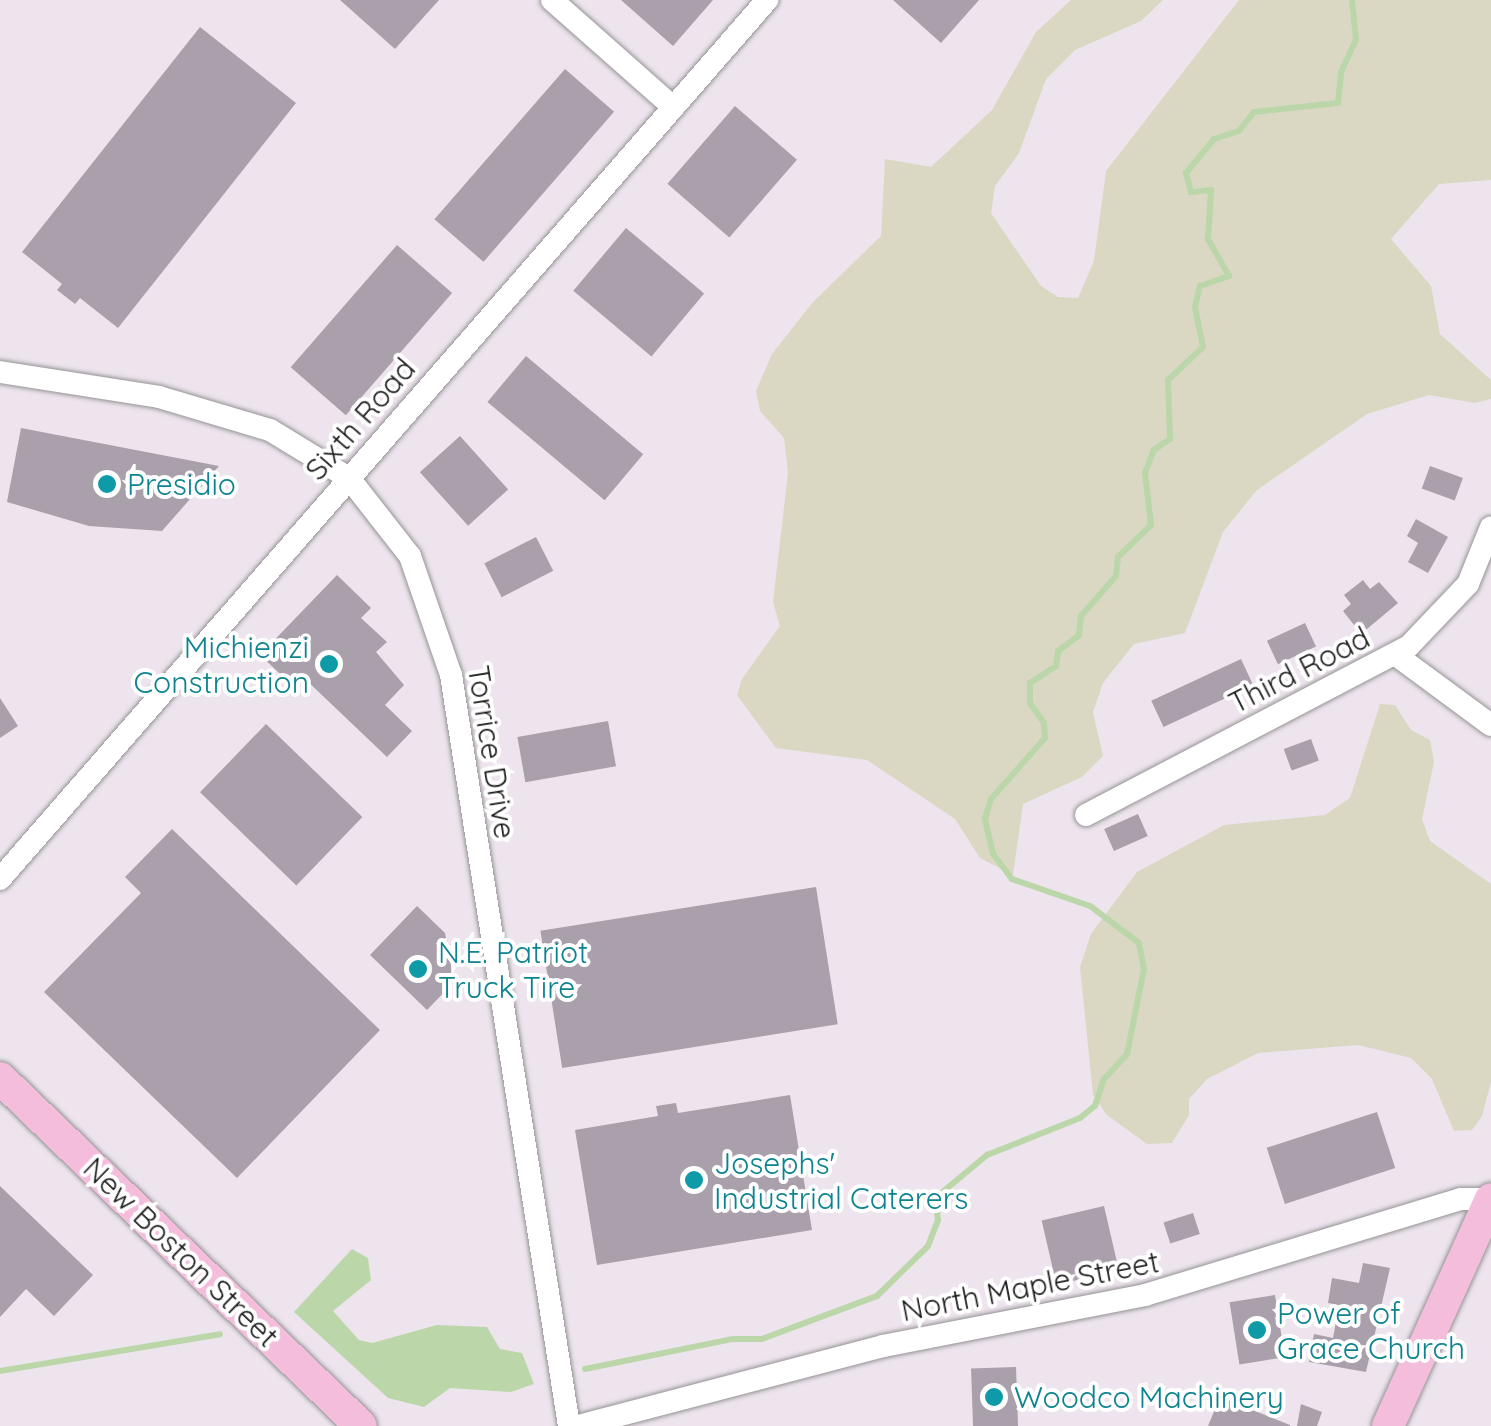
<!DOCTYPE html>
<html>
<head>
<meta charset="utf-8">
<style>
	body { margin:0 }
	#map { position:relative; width:1491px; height:1426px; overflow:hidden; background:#ede4ed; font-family:Quicksand,sans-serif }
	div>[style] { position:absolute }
	.wetland>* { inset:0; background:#dad8c3 }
	.water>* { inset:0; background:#bbd7a9 }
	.stream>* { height:6px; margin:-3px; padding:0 3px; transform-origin:3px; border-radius:3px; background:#bbd7a9 }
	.building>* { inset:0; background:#a9a0ab; transform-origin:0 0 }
	.roads { filter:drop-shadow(0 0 2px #949494) drop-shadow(0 0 2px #949494) }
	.street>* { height:22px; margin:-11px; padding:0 11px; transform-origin:11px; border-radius:11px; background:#fff }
	.secondary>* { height:32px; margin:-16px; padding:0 16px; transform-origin:16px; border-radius:16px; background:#f3bddb }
	.dots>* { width:28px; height:28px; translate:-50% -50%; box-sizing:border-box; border:5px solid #fff; border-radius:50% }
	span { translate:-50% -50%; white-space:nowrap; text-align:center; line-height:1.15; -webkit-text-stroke:8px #fff; paint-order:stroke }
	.street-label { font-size:30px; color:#1d1d1d }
	.culture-label { font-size:30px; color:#0d838f }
	.left { translate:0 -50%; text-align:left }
	.right { translate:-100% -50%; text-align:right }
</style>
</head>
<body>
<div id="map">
	<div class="wetland">
		<i style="clip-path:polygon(1071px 0,1163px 0,1141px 21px,1075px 50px,1046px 79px,1019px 153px,995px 186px,991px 213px,1041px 286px,1058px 297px,1078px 298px,1094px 261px,1106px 171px,1239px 0,1491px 0,1491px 180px,1439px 184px,1391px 239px,1431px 286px,1440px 334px,1491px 380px,1491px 399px,1475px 403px,1429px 395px,1367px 414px,1257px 490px,1223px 532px,1185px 633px,1134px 644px,1103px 683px,1093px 712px,1103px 756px,1082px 777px,1023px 804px,1013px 875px,980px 858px,955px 819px,867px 760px,776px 748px,737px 695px,742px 679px,780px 626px,773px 602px,788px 473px,784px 438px,760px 411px,756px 391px,772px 354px,813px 302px,881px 236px,885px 159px,931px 167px,992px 110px,1036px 32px)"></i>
		<i style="clip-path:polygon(1380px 704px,1395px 705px,1411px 730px,1430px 740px,1434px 762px,1422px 819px,1430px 841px,1491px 884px,1491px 1082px,1482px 1116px,1472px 1130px,1454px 1131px,1432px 1079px,1411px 1058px,1358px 1045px,1258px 1053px,1207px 1079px,1189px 1099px,1189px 1115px,1172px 1143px,1147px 1144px,1107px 1115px,1093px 1095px,1080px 967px,1091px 934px,1137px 872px,1224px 825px,1325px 815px,1350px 798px)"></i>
	</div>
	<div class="water">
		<i style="clip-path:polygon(352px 1249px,368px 1258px,371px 1280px,333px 1311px,359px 1340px,372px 1343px,437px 1325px,487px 1327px,500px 1349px,522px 1353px,534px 1384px,511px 1392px,450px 1388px,424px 1407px,388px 1398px,294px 1312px)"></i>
	</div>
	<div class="stream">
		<i style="left:585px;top:1369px;width:151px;rotate:-11.5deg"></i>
		<i style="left:733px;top:1339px;width:29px"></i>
		<i style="left:762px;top:1339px;width:123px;rotate:-20.5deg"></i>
		<i style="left:877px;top:1296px;width:71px;rotate:-44.4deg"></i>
		<i style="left:928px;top:1246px;width:28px;rotate:-69deg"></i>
		<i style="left:938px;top:1220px;width:20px;rotate:-96deg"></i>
		<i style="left:936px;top:1200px;width:13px;rotate:-48deg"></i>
		<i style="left:945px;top:1190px;width:55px;rotate:-39.8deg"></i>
		<i style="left:987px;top:1155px;width:100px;rotate:-21.7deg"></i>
		<i style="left:1080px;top:1118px;width:19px;rotate:-39deg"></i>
		<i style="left:1095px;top:1106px;width:28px;rotate:-72deg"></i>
		<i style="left:1104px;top:1079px;width:34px;rotate:-47deg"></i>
		<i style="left:1127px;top:1054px;width:87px;rotate:-78.7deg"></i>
		<i style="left:1144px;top:969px;width:26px;rotate:-101deg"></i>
		<i style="left:1139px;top:943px;width:61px;rotate:-142.9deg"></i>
		<i style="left:1090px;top:906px;width:83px;rotate:-160.9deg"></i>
		<i style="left:1012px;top:879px;width:31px;rotate:-127deg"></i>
		<i style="left:993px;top:854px;width:37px;rotate:-103deg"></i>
		<i style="left:985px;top:818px;width:20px;rotate:-72deg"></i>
		<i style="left:991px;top:799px;width:81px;rotate:-48.5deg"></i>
		<i style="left:1045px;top:738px;width:15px;rotate:-94deg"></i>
		<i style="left:1044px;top:723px;width:24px;rotate:-125deg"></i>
		<i style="left:1030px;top:703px;width:20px;rotate:-90deg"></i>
		<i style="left:1030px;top:683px;width:31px;rotate:-33deg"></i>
		<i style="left:1056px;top:666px;width:15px;rotate:-82deg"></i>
		<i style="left:1058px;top:651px;width:26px;rotate:-37deg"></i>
		<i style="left:1079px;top:635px;width:19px;rotate:-84deg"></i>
		<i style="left:1081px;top:616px;width:53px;rotate:-48.8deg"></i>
		<i style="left:1116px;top:576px;width:19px;rotate:-84deg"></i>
		<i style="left:1118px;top:557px;width:46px;rotate:-44.1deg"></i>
		<i style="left:1151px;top:525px;width:52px;rotate:-96.6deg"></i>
		<i style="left:1145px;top:473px;width:25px;rotate:-69deg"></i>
		<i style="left:1154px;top:450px;width:19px;rotate:-35deg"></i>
		<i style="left:1170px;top:439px;width:59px;rotate:-91.9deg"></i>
		<i style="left:1168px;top:380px;width:48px;rotate:-43.3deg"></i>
		<i style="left:1203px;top:347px;width:41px;rotate:-101.3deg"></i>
		<i style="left:1195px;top:307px;width:22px;rotate:-77deg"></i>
		<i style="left:1200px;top:286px;width:31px;rotate:-19deg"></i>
		<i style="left:1229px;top:276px;width:43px;rotate:-119.6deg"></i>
		<i style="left:1208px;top:239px;width:49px;rotate:-86.5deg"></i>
		<i style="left:1211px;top:190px;width:20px;rotate:174deg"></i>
		<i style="left:1191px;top:192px;width:20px;rotate:-105deg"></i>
		<i style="left:1186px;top:173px;width:44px;rotate:-50.5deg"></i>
		<i style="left:1214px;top:139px;width:26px;rotate:-18deg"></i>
		<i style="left:1239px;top:131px;width:24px;rotate:-52deg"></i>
		<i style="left:1254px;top:112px;width:84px;rotate:-6.1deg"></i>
		<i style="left:1338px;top:103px;width:31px;rotate:-84deg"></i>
		<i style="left:1341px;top:72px;width:35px;rotate:-65deg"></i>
		<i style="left:1356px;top:40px;width:40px;rotate:-95.7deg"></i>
		<i style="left:0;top:1371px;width:223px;rotate:-9.5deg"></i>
	</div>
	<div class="building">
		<i style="clip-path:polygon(340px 0,439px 0,395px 49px)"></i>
		<i style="clip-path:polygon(621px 0,713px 0,673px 46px)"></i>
		<i style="clip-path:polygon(893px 0,979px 0,941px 43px)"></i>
		<i style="clip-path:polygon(200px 27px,296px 103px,118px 328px,80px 298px,75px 304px,57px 290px,62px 284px,22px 252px)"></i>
		<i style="left:565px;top:69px;width:65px;height:199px;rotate:41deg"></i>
		<i style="left:735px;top:106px;width:82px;height:103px;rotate:41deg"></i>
		<i style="left:626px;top:228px;width:102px;height:82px;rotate:40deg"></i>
		<i style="left:397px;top:245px;width:73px;height:162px;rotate:41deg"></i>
		<i style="left:526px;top:356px;width:153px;height:60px;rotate:40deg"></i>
		<i style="clip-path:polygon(21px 428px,219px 466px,162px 531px,89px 526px,7px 502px)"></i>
		<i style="left:460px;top:436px;width:72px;height:54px;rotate:48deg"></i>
		<i style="left:1430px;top:466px;width:35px;height:24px;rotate:20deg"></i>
		<i style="clip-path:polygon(1416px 519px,1448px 537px,1428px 573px,1408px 562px,1418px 543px,1407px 536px)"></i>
		<i style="left:536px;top:537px;width:38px;height:58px;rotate:63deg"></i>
		<i style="clip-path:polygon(337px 575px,371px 608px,361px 618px,387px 642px,376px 652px,404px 685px,385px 705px,412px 731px,387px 757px,304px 678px,294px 687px,260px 655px)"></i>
		<i style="clip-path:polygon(1363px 580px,1370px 589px,1379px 582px,1398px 603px,1361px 634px,1343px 611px,1351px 604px,1344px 595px)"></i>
		<i style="left:1305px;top:623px;width:26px;height:42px;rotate:65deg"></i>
		<i style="left:1241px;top:659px;width:29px;height:99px;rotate:65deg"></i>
		<i style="clip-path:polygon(0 698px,18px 726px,0 738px)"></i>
		<i style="left:608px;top:721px;width:46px;height:92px;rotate:80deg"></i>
		<i style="left:266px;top:724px;width:134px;height:95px;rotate:44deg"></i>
		<i style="left:1311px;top:739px;width:23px;height:29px;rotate:70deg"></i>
		<i style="left:1138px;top:814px;width:24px;height:37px;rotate:66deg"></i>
		<i style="clip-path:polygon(172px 829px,380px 1030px,237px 1178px,44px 992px,141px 893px,125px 877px)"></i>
		<i style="left:816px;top:887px;width:139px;height:279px;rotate:81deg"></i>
		<i style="clip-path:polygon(417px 906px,445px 933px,454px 982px,427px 1010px,370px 955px)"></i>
		<i style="clip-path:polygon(790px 1095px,812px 1230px,597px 1265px,575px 1130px,658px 1116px,656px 1106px,676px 1103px,678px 1113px)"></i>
		<i style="left:1377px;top:1112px;width:59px;height:116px;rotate:72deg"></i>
		<i style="clip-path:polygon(0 1186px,93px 1275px,54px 1316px,26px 1289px,0 1317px)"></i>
		<i style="left:1104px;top:1206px;width:66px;height:64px;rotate:77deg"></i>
		<i style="left:1193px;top:1213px;width:22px;height:31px;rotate:72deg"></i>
		<i style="clip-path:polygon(1363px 1263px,1390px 1268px,1366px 1372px,1309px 1362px,1314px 1334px,1333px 1338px,1339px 1305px,1328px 1303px,1332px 1278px,1359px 1283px)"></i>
		<i style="left:1275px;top:1295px;width:63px;height:46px;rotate:81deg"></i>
		<i style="left:1016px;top:1367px;width:59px;height:45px;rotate:88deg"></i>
		<i style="clip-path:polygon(1220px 1397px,1290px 1425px,1290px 1426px,1208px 1426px)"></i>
		<i style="clip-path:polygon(1301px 1404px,1322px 1412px,1317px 1426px,1297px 1426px)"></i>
	</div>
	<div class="roads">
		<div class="street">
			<i style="left:552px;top:0;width:162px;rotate:41.5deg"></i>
			<i style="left:0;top:372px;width:161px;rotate:8.9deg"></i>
			<i style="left:159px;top:397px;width:116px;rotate:16.6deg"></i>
			<i style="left:270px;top:430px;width:92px;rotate:31.3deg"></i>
			<i style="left:349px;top:478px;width:99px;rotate:52deg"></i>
			<i style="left:410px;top:556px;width:126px;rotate:71deg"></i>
			<i style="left:451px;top:675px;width:760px;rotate:81.07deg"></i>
			<i style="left:1396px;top:655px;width:118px;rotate:36.4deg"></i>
			<i style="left:1086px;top:815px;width:363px;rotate:-27.6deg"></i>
			<i style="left:1408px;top:647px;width:87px;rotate:-46.4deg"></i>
			<i style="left:1468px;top:584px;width:61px;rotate:-68deg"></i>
			<i style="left:0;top:879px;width:1167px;rotate:-48.89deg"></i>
			<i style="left:578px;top:1426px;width:315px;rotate:-14.7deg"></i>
			<i style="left:883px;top:1346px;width:267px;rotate:-11deg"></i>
			<i style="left:1145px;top:1295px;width:330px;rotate:-16.9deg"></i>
			<i style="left:1461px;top:1199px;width:30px"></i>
		</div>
		<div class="secondary">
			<i style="left:0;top:1078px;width:501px;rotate:43.95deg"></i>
			<i style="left:1388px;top:1426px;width:249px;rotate:-65.6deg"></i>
		</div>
	</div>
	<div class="dots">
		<i style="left:107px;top:484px;background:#0f9aa8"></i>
		<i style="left:329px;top:664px;background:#0f9aa8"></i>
		<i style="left:418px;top:969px;background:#0f9aa8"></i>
		<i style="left:694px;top:1180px;background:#0f9aa8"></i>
		<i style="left:1257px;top:1330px;background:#0f9aa8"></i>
		<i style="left:994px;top:1397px;background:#0f9aa8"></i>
	</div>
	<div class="street-label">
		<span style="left:360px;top:419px;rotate:-49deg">Sixth Road</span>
		<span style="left:1299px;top:670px;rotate:-27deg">Third Road</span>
		<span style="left:492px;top:752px;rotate:81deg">Torrice Drive</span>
		<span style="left:181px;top:1252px;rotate:44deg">New Boston Street</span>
		<span style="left:1030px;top:1286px;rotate:-11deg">North Maple Street</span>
	</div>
	<div class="culture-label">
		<span class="left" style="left:127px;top:484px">Presidio</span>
		<span class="right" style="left:309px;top:664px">Michienzi<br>Construction</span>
		<span class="left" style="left:438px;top:969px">N.E. Patriot<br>Truck Tire</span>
		<span class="left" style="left:714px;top:1180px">Josephs'<br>Industrial Caterers</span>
		<span class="left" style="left:1277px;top:1330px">Power of<br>Grace Church</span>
		<span class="left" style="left:1014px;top:1397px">Woodco Machinery</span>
	</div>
</div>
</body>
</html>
